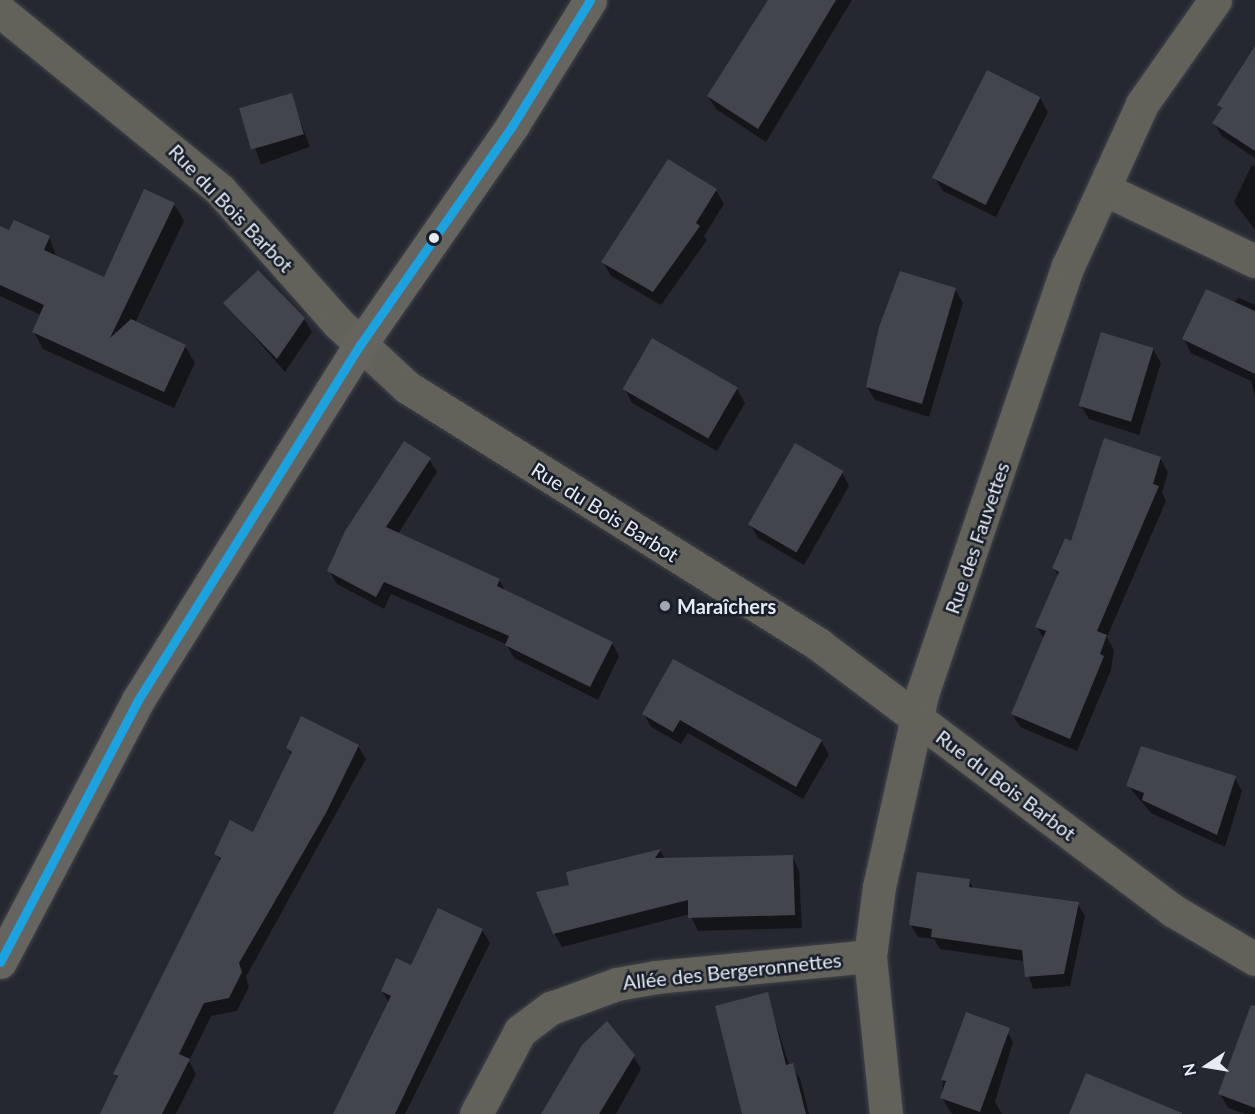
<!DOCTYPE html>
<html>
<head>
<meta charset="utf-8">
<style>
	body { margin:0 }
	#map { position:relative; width:1255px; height:1114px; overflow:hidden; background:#252830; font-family:Lato,sans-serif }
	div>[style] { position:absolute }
	.shadow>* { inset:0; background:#0007; transform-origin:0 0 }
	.building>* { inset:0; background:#43454c; transform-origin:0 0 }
	.roads { filter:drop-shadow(0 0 2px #41444a) drop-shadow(0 0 2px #41444a) }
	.street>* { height:33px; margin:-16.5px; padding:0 16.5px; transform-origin:16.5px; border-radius:16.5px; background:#62625b }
	.secondary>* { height:33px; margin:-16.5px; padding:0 16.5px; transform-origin:16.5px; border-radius:16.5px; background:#65645e }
	.bus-1>* { height:9px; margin:-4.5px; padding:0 4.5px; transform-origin:4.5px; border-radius:4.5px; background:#1aa2e1 }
	.dots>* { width:16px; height:16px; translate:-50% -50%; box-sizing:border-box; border:3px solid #181e2a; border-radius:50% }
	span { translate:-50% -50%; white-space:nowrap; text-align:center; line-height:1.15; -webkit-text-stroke:5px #181e2a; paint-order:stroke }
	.street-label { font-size:20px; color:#e5eaf3 }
	.poi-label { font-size:20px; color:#e5eaf3; font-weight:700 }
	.left { translate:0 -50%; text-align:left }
	.north { position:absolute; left:1177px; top:1036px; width:60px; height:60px; -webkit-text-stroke:4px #181e2a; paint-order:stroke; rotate:258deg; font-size:16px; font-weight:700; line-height:24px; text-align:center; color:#e5eaf3 }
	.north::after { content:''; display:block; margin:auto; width:21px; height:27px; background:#e5eaf3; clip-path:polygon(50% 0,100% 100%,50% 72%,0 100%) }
</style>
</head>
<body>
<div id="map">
	<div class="shadow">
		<i style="clip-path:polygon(769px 0,852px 0,766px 142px,716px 109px,708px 96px)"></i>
		<i style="clip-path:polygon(1255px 49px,1255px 158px,1222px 136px,1214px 123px,1222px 110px,1219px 105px)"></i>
		<i style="left:291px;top:95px;width:55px;height:52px;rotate:70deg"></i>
		<i style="clip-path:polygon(1040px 98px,1048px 112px,996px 217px,943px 191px,935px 178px)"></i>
		<i style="clip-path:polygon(1252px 165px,1255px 167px,1255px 230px,1234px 202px)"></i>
		<i style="clip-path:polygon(716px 190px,724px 204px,704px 236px,707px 240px,661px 305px,611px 276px,603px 262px)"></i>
		<i style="clip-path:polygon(174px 204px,184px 221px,135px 323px,185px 346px,195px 363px,174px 408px,43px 349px,34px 332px,41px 315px,0 296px,0 228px,49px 237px,57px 258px,105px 279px)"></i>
		<i style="clip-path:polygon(955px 289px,963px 303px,929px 417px,875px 400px,867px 387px)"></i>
		<i style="clip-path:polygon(1239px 298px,1255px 305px,1255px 398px,1251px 381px,1191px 353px,1184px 339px)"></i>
		<i style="clip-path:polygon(225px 303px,304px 319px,312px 332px,285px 372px)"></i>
		<i style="clip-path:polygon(1153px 349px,1161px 363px,1139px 435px,1089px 419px,1081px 406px)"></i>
		<i style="clip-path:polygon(625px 389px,737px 389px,745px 403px,717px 451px,632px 403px)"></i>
		<i style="clip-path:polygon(1160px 458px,1168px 472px,1162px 493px,1166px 501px,1107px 637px,1114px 650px,1111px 670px,1077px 751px,1020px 727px,1012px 714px,1044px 639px,1037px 627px,1058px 576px,1054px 568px,1072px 543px)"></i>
		<i style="clip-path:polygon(429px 459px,437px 472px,398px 534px,499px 580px,506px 592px,612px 643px,619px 656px,598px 700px,514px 658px,506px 644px,391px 594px,384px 609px,337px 584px,329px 571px)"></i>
		<i style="clip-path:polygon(842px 472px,849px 486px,804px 565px,758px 538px,750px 524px)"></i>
		<i style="clip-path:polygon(644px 714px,821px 741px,829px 754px,803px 799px,688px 733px,681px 744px,651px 727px)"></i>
		<i style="clip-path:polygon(358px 746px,366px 759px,246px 977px,249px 987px,237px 1011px,211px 1016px,189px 1061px,196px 1074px,176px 1114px,101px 1114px,118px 1079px,115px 1074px,221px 862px,216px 854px,254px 834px,292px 756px,287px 748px)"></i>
		<i style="clip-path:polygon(1235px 778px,1242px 791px,1225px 847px,1151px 813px,1128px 786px)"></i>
		<i style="clip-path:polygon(660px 850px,665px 859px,792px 856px,799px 870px,802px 928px,698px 931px,690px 914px,562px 947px,554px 933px,571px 886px)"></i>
		<i style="clip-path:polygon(969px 881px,974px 890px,1078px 904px,1085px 916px,1070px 986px,1033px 989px,1024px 961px,940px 949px,934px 939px,918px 937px,911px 925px)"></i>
		<i style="clip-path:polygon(482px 930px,490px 943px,405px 1114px,334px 1114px,389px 1003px,382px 991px,412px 967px)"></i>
		<i style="clip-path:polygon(767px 994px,789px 1065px,800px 1078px,809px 1114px,757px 1114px)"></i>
		<i style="clip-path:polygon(1005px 1028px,1013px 1042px,995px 1102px,1002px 1114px,952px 1114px,942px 1098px,943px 1080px)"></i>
		<i style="clip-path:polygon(1255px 1051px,1255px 1114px,1245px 1114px,1228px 1108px,1220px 1094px)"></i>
		<i style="clip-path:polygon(633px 1056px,641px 1069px,616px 1114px,546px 1114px)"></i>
	</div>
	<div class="building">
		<i style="clip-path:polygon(768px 0,836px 0,758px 129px,707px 96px)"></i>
		<i style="clip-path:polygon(1255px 46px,1255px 151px,1212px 123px,1222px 108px,1217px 105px)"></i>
		<i style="left:987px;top:70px;width:60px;height:121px;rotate:27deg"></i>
		<i style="left:292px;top:93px;width:43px;height:55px;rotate:74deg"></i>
		<i style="clip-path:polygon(668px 159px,717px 189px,696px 223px,700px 226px,653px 292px,601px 262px)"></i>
		<i style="clip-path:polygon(144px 189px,175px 203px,110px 338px,131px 319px,186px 345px,164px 392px,32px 332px,44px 305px,0 285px,0 226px,9px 230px,14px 220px,50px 236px,44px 250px,104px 277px)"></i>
		<i style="clip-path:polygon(258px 270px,305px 318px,277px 359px,223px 303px)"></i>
		<i style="clip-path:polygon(900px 271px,956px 288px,922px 404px,866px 387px,879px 327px)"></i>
		<i style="clip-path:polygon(1206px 289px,1255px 311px,1255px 374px,1182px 339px)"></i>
		<i style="left:1101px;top:332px;width:55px;height:77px;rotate:17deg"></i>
		<i style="left:652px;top:338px;width:99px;height:59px;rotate:30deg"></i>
		<i style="clip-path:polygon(1104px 438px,1161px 457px,1153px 484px,1159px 486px,1097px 631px,1107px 635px,1100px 654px,1104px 656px,1070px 739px,1011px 714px,1046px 631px,1035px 627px,1059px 572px,1052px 568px,1065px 538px,1071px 541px)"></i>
		<i style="clip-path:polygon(404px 441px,431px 458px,386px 527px,500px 579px,497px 586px,613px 642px,590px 687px,505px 645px,509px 636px,384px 582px,376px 597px,327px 571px,345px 531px)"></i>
		<i style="left:795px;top:443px;width:56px;height:94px;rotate:30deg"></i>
		<i style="clip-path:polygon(673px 659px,822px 740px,796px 787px,680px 720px,673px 732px,642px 714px)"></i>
		<i style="clip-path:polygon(301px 716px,359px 745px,326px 813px,239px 963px,242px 972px,229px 998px,204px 1003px,179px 1054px,190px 1059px,162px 1114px,100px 1114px,118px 1076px,113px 1074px,221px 858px,214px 854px,230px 820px,253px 832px,292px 752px,286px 748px)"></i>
		<i style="clip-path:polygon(1141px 746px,1236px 776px,1217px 835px,1142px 800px,1144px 793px,1126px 786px)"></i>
		<i style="clip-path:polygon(661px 849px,655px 858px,793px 855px,795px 915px,688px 918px,688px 900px,553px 934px,536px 892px,569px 885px,566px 872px)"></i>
		<i style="clip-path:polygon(917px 872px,970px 879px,969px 887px,1079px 902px,1064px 974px,1025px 977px,1022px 950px,931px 937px,932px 929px,909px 925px)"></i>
		<i style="clip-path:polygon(438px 908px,483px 929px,395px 1114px,333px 1114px,391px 996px,381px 991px,396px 958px,411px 965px)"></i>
		<i style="clip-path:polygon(768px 992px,786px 1065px,793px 1063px,806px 1114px,742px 1114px,715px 1006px)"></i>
		<i style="clip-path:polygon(1251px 1005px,1255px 1006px,1255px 1108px,1218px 1094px)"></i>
		<i style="clip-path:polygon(966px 1012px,1010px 1028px,980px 1112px,940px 1098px,946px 1081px,941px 1080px)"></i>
		<i style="clip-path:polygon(607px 1021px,635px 1055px,599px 1114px,541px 1114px,582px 1045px)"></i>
		<i style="clip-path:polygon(1086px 1073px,1182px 1113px,1182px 1114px,1069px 1114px)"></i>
	</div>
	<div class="roads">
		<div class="street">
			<i style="left:0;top:11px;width:284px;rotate:39.1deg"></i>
			<i style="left:220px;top:190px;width:178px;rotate:48.4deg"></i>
			<i style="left:338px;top:323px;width:94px;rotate:42.8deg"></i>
			<i style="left:407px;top:387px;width:485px;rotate:32deg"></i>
			<i style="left:818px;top:644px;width:445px;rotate:36.9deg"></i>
			<i style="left:1174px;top:911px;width:94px;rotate:30.7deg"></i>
			<i style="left:1104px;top:189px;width:167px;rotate:25.5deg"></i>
			<i style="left:476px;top:1114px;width:94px;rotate:-62.1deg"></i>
			<i style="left:520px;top:1031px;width:39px;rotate:-37deg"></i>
			<i style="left:551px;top:1008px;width:70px;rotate:-20deg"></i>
			<i style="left:617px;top:984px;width:40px;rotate:-10deg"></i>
			<i style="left:656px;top:977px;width:215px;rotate:-5.6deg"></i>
			<i style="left:886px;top:1114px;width:159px;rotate:-95.8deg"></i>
			<i style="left:870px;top:956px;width:70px;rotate:-82.6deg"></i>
			<i style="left:879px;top:887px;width:198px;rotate:-77.4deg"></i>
			<i style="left:922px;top:694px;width:452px;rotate:-71.2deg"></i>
			<i style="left:1068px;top:266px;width:178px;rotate:-65.4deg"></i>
			<i style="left:1142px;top:104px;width:127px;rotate:-54.9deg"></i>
		</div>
		<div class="secondary">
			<i style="left:0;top:962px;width:296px;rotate:-62.2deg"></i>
			<i style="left:138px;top:700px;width:419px;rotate:-58deg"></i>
			<i style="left:360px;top:345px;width:267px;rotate:-55.2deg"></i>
			<i style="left:512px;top:126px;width:148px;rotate:-58.2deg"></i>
		</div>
	</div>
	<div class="bus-1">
		<i style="left:0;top:962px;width:296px;rotate:-62.2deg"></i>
		<i style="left:138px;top:700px;width:419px;rotate:-58deg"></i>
		<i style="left:360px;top:345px;width:267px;rotate:-55.2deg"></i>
		<i style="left:512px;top:126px;width:148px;rotate:-58.2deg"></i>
	</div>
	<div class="dots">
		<i style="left:434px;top:238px;background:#e5eaf3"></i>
		<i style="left:665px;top:606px;background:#a2a6af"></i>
	</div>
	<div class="street-label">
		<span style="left:231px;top:208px;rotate:46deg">Rue du Bois Barbot</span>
		<span style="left:605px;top:512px;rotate:32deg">Rue du Bois Barbot</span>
		<span style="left:977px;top:538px;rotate:-71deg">Rue des Fauvettes</span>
		<span style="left:1006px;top:785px;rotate:37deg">Rue du Bois Barbot</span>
		<span style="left:732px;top:971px;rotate:-6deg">Allée des Bergeronnettes</span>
	</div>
	<div class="poi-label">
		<span class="left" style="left:677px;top:606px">Maraîchers</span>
	</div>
	<div class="north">N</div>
</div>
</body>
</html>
